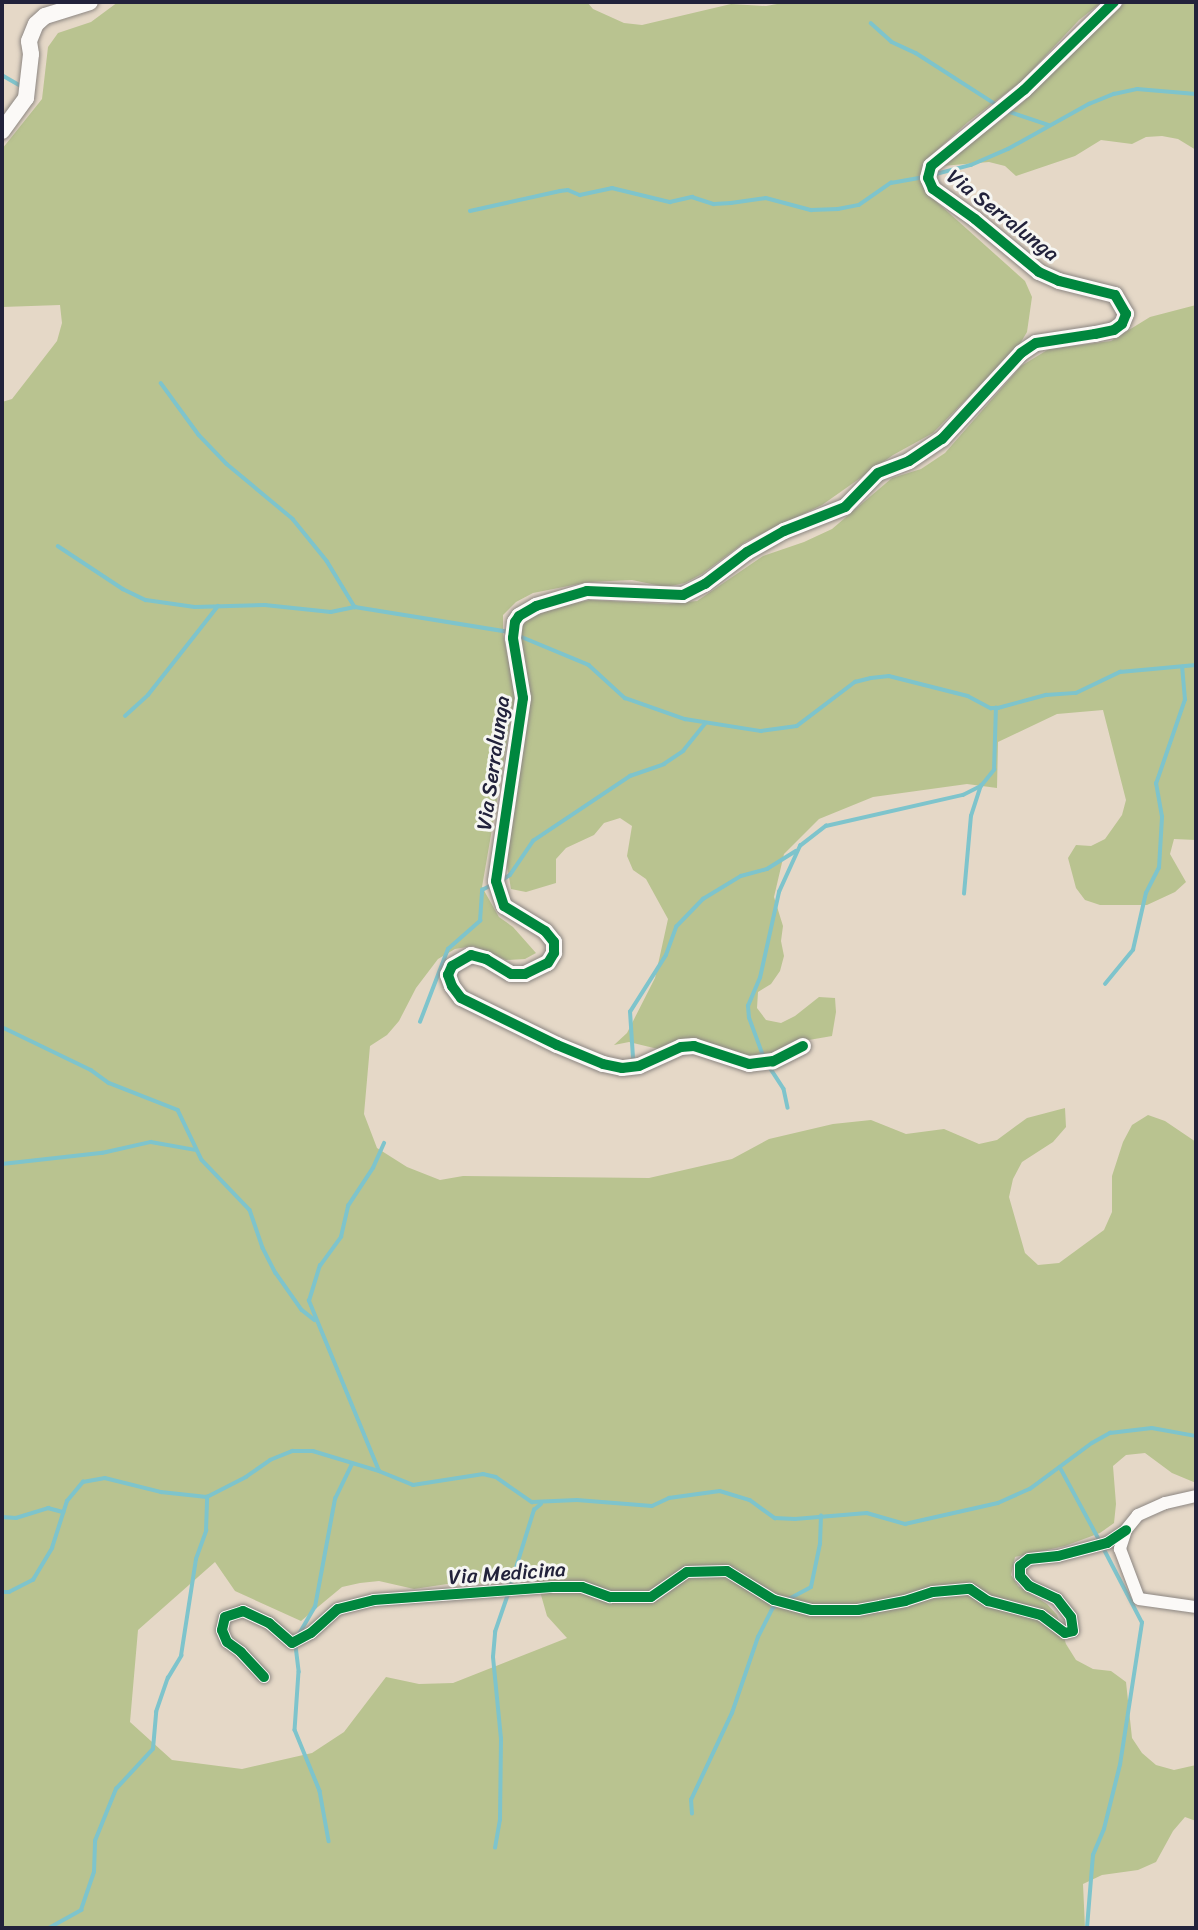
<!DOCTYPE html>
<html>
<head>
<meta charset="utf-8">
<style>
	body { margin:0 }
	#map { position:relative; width:1198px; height:1930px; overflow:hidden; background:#e5d8c7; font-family:Sriracha,sans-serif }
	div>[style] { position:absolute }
	.forest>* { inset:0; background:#b9c390 }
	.stream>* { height:3.5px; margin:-1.75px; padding:0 1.75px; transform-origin:1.75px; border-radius:1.75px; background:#7ec4cc }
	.roads { filter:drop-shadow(0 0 2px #8c8682) drop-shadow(0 0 2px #8c8682) }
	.minor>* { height:12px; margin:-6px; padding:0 6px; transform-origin:6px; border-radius:6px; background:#fbf9f7 }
	.tertiary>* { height:16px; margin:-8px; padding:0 8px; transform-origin:8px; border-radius:8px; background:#fbf9f7 }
	.cycleway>* { height:10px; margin:-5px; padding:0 5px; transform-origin:5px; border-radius:5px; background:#00873e }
	span { translate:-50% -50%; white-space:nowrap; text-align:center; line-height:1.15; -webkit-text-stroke:6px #f6f6f2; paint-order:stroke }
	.street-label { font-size:21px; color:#22223b }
	.frame { position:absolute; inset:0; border:4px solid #22223b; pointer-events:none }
</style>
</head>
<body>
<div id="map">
	<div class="forest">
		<i style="clip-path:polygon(evenodd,118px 2px,587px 2px,593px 9px,624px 23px,642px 25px,731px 4px,766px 6px,788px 2px,1102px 2px,1079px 20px,1022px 81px,968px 122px,924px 162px,921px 179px,929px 195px,1025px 281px,1032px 297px,1027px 332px,1018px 347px,933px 433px,893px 455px,822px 505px,745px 542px,702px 574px,685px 583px,666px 587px,632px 580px,589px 582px,533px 593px,516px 602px,503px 615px,503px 633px,515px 696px,482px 887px,499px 917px,513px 927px,536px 953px,525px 959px,506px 960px,473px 946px,455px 949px,438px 959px,416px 988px,399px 1021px,387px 1035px,370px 1046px,364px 1114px,377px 1148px,407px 1167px,440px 1180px,463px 1176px,649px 1178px,732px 1159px,769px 1139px,833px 1124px,871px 1120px,906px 1134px,944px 1129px,979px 1144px,997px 1140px,1027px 1118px,1065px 1108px,1066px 1127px,1053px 1142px,1022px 1162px,1013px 1179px,1009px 1197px,1025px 1253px,1038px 1265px,1059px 1263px,1104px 1230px,1112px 1212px,1112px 1176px,1123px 1142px,1132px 1125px,1148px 1115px,1165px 1121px,1196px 1142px,1196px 1483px,1172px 1473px,1145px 1453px,1126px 1455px,1113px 1466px,1116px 1504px,1114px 1523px,1100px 1533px,1065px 1546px,1015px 1557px,1011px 1575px,1018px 1586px,1047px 1604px,1057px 1615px,1066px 1644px,1076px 1660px,1093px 1669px,1111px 1671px,1126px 1682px,1132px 1738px,1142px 1753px,1156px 1765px,1174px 1770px,1196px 1765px,1196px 1821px,1185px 1817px,1173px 1831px,1156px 1862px,1138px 1870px,1102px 1875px,1083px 1884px,1085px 1928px,2px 1928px,2px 402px,12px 399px,57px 341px,62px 323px,60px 305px,2px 307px,2px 149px,42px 99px,48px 47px,58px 33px,91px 22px,118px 2px,215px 1562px,235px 1591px,301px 1621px,342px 1587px,360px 1583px,379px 1581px,414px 1589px,467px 1581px,484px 1584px,521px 1575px,537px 1581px,547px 1616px,567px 1638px,453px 1683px,419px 1684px,386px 1677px,344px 1732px,312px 1753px,242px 1769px,172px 1760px,130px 1722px,138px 1630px,215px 1562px)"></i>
		<i style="clip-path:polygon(1127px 2px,1196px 2px,1196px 150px,1178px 139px,1162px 136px,1146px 137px,1132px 144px,1101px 140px,1075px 156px,1016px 176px,1005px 166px,989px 162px,942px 166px,1023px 102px,1112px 10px)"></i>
		<i style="clip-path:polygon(1196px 305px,1196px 840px,1174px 839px,1170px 854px,1186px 882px,1175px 892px,1147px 905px,1100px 905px,1085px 900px,1076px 888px,1068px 858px,1076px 845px,1091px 846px,1105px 839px,1122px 815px,1126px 800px,1103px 710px,1057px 714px,998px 742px,997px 788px,967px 784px,873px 797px,819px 819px,784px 854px,774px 897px,783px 926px,781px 941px,784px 956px,780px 971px,771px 984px,758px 992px,757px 1008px,766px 1020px,781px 1023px,795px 1016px,819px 997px,835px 998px,836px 1012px,832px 1036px,803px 1041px,784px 1051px,752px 1058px,658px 1049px,629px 1042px,614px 1045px,627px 1033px,655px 978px,668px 919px,646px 879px,633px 870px,627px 856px,632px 826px,620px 818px,604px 823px,594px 835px,566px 848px,556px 859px,556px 883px,526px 892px,511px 889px,506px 860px,522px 627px,527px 619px,560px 606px,590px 600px,667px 604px,697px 601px,763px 556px,804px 542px,832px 529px,892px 478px,921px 469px,945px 453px,1021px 366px,1049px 349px,1111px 341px,1150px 317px)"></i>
	</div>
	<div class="stream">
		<i style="left:871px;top:23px;width:28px;rotate:42deg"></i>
		<i style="left:892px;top:42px;width:26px;rotate:25deg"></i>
		<i style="left:916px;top:53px;width:96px;rotate:32.7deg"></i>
		<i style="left:2px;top:75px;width:22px;rotate:30deg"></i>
		<i style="left:1007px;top:111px;width:44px;rotate:18.4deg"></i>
		<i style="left:932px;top:175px;width:40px;rotate:-14.4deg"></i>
		<i style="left:971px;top:165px;width:40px;rotate:-23.4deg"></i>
		<i style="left:1008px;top:149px;width:93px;rotate:-29.1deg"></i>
		<i style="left:1089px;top:104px;width:27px;rotate:-22deg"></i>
		<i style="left:1114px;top:94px;width:24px;rotate:-12deg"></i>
		<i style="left:1137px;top:89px;width:59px;rotate:4.8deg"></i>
		<i style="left:470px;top:211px;width:92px;rotate:-12.5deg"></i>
		<i style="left:560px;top:191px;width:8px;rotate:-7deg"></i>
		<i style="left:568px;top:190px;width:13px;rotate:23deg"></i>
		<i style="left:580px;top:195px;width:33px;rotate:-12deg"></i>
		<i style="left:612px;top:188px;width:60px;rotate:13.6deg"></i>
		<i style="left:670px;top:202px;width:23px;rotate:-13deg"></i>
		<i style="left:692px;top:197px;width:23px;rotate:18deg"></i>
		<i style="left:714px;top:204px;width:17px;rotate:-3deg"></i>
		<i style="left:731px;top:203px;width:35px;rotate:-8deg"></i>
		<i style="left:766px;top:198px;width:47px;rotate:14.9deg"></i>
		<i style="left:811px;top:210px;width:27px;rotate:-2deg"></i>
		<i style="left:838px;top:209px;width:21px;rotate:-11deg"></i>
		<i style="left:859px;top:205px;width:39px;rotate:-35deg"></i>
		<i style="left:891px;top:183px;width:35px;rotate:-10deg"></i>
		<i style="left:161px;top:383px;width:64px;rotate:53.8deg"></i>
		<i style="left:199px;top:435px;width:40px;rotate:46deg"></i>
		<i style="left:227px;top:464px;width:86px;rotate:39.8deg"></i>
		<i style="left:293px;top:519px;width:54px;rotate:51deg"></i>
		<i style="left:327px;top:561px;width:54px;rotate:58.7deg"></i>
		<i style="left:58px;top:546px;width:78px;rotate:33.5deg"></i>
		<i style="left:123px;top:589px;width:25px;rotate:26deg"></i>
		<i style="left:146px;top:600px;width:49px;rotate:8.1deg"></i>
		<i style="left:195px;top:607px;width:70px;rotate:-1.6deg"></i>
		<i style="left:265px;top:605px;width:66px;rotate:6.1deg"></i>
		<i style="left:331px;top:612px;width:25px;rotate:-12deg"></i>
		<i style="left:355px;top:607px;width:157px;rotate:9.2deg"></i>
		<i style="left:517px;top:635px;width:78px;rotate:22.6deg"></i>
		<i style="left:589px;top:665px;width:49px;rotate:42.5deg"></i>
		<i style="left:625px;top:698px;width:64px;rotate:19.3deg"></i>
		<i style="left:685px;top:719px;width:77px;rotate:9deg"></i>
		<i style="left:761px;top:731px;width:36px;rotate:-8deg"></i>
		<i style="left:797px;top:726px;width:73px;rotate:-37.2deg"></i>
		<i style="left:855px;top:682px;width:16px;rotate:-14deg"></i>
		<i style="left:871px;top:678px;width:18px;rotate:-6deg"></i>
		<i style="left:889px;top:676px;width:81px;rotate:14.2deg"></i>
		<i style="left:968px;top:696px;width:26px;rotate:28deg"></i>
		<i style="left:991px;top:708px;width:7px"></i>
		<i style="left:998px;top:708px;width:50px;rotate:-15.2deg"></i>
		<i style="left:1046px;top:695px;width:30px;rotate:-4deg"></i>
		<i style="left:1076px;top:693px;width:49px;rotate:-25.5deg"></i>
		<i style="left:1120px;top:672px;width:76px;rotate:-5.3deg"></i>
		<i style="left:125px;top:716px;width:31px;rotate:-42deg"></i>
		<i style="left:148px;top:695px;width:113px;rotate:-51.8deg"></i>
		<i style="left:502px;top:880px;width:9px;rotate:-32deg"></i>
		<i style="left:510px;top:875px;width:41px;rotate:-55.9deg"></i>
		<i style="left:533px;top:841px;width:117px;rotate:-33.8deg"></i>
		<i style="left:630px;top:776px;width:36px;rotate:-19deg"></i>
		<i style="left:664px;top:764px;width:23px;rotate:-34deg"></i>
		<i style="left:683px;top:751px;width:35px;rotate:-51deg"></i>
		<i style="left:964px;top:894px;width:78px;rotate:-84.9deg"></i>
		<i style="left:971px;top:816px;width:32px;rotate:-72deg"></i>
		<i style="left:1105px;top:984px;width:44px;rotate:-50.5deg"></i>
		<i style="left:1133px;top:950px;width:58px;rotate:-77.2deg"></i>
		<i style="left:1146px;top:893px;width:28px;rotate:-63deg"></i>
		<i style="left:1159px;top:868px;width:51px;rotate:-86.6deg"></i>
		<i style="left:1162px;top:817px;width:34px;rotate:-100deg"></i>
		<i style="left:1156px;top:784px;width:89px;rotate:-71deg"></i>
		<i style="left:1185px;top:700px;width:33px;rotate:-95deg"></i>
		<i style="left:420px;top:1022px;width:78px;rotate:-69deg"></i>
		<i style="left:448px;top:949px;width:43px;rotate:-41.2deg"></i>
		<i style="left:480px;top:921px;width:31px;rotate:-86deg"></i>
		<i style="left:482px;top:890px;width:11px;rotate:-27deg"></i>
		<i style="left:2px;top:1027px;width:99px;rotate:25.8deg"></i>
		<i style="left:91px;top:1070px;width:22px;rotate:36deg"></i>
		<i style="left:109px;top:1083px;width:74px;rotate:21.4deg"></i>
		<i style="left:178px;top:1110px;width:55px;rotate:64.4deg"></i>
		<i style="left:202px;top:1160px;width:69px;rotate:46.2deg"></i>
		<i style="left:250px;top:1210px;width:40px;rotate:71.1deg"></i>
		<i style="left:263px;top:1248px;width:28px;rotate:63deg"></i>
		<i style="left:276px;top:1273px;width:45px;rotate:54.9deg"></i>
		<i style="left:302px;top:1310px;width:16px;rotate:38deg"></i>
		<i style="left:763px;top:1056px;width:40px;rotate:-110.2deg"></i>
		<i style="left:749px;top:1018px;width:12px;rotate:-95deg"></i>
		<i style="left:748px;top:1006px;width:30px;rotate:-67deg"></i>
		<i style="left:760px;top:978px;width:88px;rotate:-77.5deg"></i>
		<i style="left:779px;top:892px;width:51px;rotate:-65.5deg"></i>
		<i style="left:800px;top:846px;width:33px;rotate:-38deg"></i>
		<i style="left:826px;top:826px;width:140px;rotate:-12.8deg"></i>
		<i style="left:963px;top:795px;width:20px;rotate:-27deg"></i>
		<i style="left:981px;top:786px;width:21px;rotate:-51deg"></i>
		<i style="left:994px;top:770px;width:62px;rotate:-88.2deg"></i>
		<i style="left:633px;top:1058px;width:46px;rotate:-93.7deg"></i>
		<i style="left:630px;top:1012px;width:67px;rotate:-57.7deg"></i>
		<i style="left:666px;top:955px;width:30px;rotate:-70deg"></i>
		<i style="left:676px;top:927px;width:39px;rotate:-46deg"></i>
		<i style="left:703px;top:899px;width:44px;rotate:-31.2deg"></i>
		<i style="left:741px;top:876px;width:27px;rotate:-15deg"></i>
		<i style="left:767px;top:869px;width:34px;rotate:-32deg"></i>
		<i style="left:769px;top:1066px;width:27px;rotate:57deg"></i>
		<i style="left:784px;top:1089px;width:19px;rotate:78deg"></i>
		<i style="left:2px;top:1164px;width:101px;rotate:-6.3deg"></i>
		<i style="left:102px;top:1153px;width:50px;rotate:-12.7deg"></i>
		<i style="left:151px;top:1142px;width:46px;rotate:10.1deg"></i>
		<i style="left:1060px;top:1467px;width:84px;rotate:61.6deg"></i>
		<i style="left:379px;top:1471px;width:184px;rotate:-112.4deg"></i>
		<i style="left:309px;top:1301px;width:37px;rotate:-73deg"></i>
		<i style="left:320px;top:1266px;width:36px;rotate:-54deg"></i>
		<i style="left:341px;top:1237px;width:32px;rotate:-77deg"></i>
		<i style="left:348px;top:1206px;width:45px;rotate:-56.7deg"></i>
		<i style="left:373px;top:1168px;width:27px;rotate:-66deg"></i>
		<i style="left:2px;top:1517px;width:14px;rotate:4deg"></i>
		<i style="left:16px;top:1518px;width:34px;rotate:-17deg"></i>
		<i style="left:48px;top:1508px;width:16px;rotate:15deg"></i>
		<i style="left:510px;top:1587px;width:81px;rotate:-72.7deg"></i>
		<i style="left:534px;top:1510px;width:9px;rotate:-41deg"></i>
		<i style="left:2px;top:1592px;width:7px"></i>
		<i style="left:9px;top:1592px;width:27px;rotate:-27deg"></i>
		<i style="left:33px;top:1580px;width:37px;rotate:-59deg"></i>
		<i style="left:52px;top:1548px;width:49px;rotate:-72.3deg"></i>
		<i style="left:67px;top:1501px;width:25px;rotate:-50deg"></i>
		<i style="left:83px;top:1482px;width:22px;rotate:-10deg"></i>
		<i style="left:105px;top:1478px;width:58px;rotate:14deg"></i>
		<i style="left:161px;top:1492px;width:46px;rotate:6.2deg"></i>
		<i style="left:207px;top:1497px;width:44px;rotate:-27.1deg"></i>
		<i style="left:246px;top:1477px;width:29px;rotate:-35deg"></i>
		<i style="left:270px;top:1460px;width:24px;rotate:-22deg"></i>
		<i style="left:292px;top:1451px;width:21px"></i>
		<i style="left:313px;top:1451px;width:69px;rotate:16.9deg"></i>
		<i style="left:379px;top:1471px;width:37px;rotate:22deg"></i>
		<i style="left:413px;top:1485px;width:71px;rotate:-8.9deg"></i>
		<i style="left:483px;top:1474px;width:13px;rotate:13deg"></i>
		<i style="left:496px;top:1477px;width:44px;rotate:34.8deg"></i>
		<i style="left:532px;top:1502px;width:45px;rotate:-2.5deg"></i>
		<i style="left:577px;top:1500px;width:75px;rotate:4.6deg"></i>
		<i style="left:652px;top:1506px;width:19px;rotate:-25deg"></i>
		<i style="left:669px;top:1498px;width:51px;rotate:-7.8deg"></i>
		<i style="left:720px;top:1491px;width:31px;rotate:17deg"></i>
		<i style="left:750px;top:1500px;width:31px;rotate:36deg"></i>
		<i style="left:775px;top:1518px;width:20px;rotate:3deg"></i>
		<i style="left:795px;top:1519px;width:72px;rotate:-4.8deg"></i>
		<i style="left:867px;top:1513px;width:40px;rotate:16deg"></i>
		<i style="left:905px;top:1524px;width:95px;rotate:-12.7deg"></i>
		<i style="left:998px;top:1503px;width:35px;rotate:-24deg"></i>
		<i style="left:1030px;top:1489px;width:77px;rotate:-36.6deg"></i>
		<i style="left:1092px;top:1443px;width:21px;rotate:-29deg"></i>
		<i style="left:1110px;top:1433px;width:42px;rotate:-6.8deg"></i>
		<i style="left:1152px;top:1428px;width:45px;rotate:10.3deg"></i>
		<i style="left:787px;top:1600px;width:27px;rotate:-28deg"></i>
		<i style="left:811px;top:1587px;width:44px;rotate:-78.2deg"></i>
		<i style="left:820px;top:1544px;width:28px;rotate:-88deg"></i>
		<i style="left:298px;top:1636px;width:34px;rotate:-60deg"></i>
		<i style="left:315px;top:1607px;width:110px;rotate:-79.5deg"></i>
		<i style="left:335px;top:1499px;width:39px;rotate:-64deg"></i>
		<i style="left:296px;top:1646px;width:26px;rotate:83deg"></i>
		<i style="left:299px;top:1672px;width:58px;rotate:93.9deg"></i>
		<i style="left:295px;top:1730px;width:66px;rotate:67.7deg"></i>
		<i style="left:320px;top:1791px;width:51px;rotate:79.8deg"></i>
		<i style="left:692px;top:1814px;width:14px;rotate:-94deg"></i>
		<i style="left:691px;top:1800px;width:96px;rotate:-64.8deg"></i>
		<i style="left:732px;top:1713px;width:80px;rotate:-71.1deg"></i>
		<i style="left:758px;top:1637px;width:33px;rotate:-63deg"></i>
		<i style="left:773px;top:1608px;width:5px;rotate:-37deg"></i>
		<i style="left:495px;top:1848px;width:28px;rotate:-80deg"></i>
		<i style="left:500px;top:1820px;width:81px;rotate:-89.3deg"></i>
		<i style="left:501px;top:1739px;width:82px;rotate:-95.6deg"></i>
		<i style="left:493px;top:1657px;width:25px;rotate:-85deg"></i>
		<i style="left:495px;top:1632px;width:39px;rotate:-71deg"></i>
		<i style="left:49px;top:1928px;width:37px;rotate:-29deg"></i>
		<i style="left:81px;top:1910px;width:40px;rotate:-71.1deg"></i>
		<i style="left:94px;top:1872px;width:31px;rotate:-88deg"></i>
		<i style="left:95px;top:1841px;width:56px;rotate:-68deg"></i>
		<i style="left:116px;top:1789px;width:54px;rotate:-47.2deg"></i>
		<i style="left:153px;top:1749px;width:37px;rotate:-85deg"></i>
		<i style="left:156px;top:1712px;width:36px;rotate:-71deg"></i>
		<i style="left:168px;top:1678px;width:26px;rotate:-59deg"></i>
		<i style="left:181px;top:1656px;width:98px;rotate:-81.2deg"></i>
		<i style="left:196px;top:1559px;width:30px;rotate:-70deg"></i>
		<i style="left:206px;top:1531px;width:34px;rotate:-88deg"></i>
		<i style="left:1087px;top:1928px;width:73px;rotate:-85.3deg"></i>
		<i style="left:1093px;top:1855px;width:28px;rotate:-67deg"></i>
		<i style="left:1104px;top:1829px;width:66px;rotate:-76deg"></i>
		<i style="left:1120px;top:1765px;width:144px;rotate:-81.2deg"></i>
		<i style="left:1142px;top:1623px;width:85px;rotate:-117.5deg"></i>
	</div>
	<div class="roads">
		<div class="minor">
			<i style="left:1196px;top:1496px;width:32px;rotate:167deg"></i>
			<i style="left:1165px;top:1503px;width:30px;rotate:156deg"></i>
			<i style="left:1138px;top:1515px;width:19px;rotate:129deg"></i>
			<i style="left:1126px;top:1530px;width:20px;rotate:108deg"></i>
			<i style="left:1120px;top:1549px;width:53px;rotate:69.2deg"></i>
			<i style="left:1139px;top:1599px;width:58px;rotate:8deg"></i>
			<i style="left:264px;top:1677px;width:34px;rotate:-133deg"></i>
			<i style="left:241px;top:1652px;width:17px;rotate:-144deg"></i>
			<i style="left:227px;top:1642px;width:13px;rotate:-113deg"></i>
			<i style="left:222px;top:1630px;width:13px;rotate:-77deg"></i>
			<i style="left:225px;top:1617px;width:19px;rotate:-18deg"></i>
			<i style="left:243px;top:1611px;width:29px;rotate:25deg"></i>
			<i style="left:269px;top:1623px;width:30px;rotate:41deg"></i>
			<i style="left:292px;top:1643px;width:21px;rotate:-28deg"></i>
			<i style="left:311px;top:1633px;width:36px;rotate:-42deg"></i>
			<i style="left:338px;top:1609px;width:37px;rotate:-14deg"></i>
			<i style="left:374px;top:1600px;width:179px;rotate:-4.2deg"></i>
			<i style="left:553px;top:1587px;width:29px"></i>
			<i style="left:582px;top:1587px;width:30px;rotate:20deg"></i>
			<i style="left:610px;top:1597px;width:41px"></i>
			<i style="left:651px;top:1597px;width:44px;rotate:-34.8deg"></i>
			<i style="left:687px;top:1572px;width:40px;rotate:-1.4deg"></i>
			<i style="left:727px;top:1571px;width:55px;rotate:31.7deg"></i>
			<i style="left:774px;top:1600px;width:39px;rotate:15deg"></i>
			<i style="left:812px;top:1610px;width:46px"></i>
			<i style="left:858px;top:1610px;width:48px;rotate:-10.8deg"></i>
			<i style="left:905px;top:1601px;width:29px;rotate:-18deg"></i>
			<i style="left:933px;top:1592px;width:37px;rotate:-5deg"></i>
			<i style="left:970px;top:1589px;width:22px;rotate:34deg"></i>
			<i style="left:988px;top:1601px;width:55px;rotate:14.8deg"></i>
			<i style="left:1041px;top:1615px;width:30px;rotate:37deg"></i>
			<i style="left:1065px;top:1633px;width:8px;rotate:-14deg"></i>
			<i style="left:1073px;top:1631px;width:14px;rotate:-98deg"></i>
			<i style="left:1071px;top:1617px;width:23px;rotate:-128deg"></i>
			<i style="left:1057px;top:1599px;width:31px;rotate:-155deg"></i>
			<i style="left:1029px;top:1586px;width:13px;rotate:-132deg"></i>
			<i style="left:1020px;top:1576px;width:10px;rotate:-90deg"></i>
			<i style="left:1020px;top:1566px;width:11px;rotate:-38deg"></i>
			<i style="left:1029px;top:1559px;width:29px;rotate:-6deg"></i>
			<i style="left:1058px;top:1556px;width:51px;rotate:-14.9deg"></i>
			<i style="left:1107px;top:1543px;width:23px;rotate:-34deg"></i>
		</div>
		<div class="tertiary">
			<i style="left:2px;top:131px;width:41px;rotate:-54deg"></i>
			<i style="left:26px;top:98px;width:44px;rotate:-83.5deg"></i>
			<i style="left:31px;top:54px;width:13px;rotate:-99deg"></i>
			<i style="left:29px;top:41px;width:18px;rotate:-68deg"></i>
			<i style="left:36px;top:24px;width:12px;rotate:-42deg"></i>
			<i style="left:45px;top:16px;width:47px;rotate:-17.3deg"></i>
			<i style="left:803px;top:1046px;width:34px;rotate:153deg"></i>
			<i style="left:773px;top:1061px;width:24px;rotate:173deg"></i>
			<i style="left:749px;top:1064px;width:58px;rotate:-161.9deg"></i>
			<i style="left:694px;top:1046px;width:13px;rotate:176deg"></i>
			<i style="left:681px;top:1047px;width:46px;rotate:155.7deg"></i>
			<i style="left:639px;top:1066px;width:17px;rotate:173deg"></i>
			<i style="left:622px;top:1068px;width:19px;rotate:-168deg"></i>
			<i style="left:603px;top:1064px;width:50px;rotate:-157.6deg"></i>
			<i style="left:557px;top:1045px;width:107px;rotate:-153.9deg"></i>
			<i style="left:461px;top:998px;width:15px;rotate:-127deg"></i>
			<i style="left:452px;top:986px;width:12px;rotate:-110deg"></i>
			<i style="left:448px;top:975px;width:10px;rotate:-66deg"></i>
			<i style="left:452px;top:966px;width:22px;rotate:-30deg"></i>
			<i style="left:471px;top:955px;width:16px;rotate:15deg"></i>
			<i style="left:486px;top:959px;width:29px;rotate:31deg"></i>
			<i style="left:511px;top:974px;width:14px"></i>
			<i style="left:525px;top:974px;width:25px;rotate:-26deg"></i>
			<i style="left:548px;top:963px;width:12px;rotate:-59deg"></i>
			<i style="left:554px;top:953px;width:11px;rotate:-90deg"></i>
			<i style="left:554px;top:942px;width:14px;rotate:-129deg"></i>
			<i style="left:545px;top:931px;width:48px;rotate:-148.6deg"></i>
			<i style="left:504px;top:906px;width:26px;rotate:-108deg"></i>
			<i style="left:496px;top:881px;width:185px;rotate:-81.6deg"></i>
			<i style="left:523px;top:698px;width:61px;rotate:-99.5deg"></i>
			<i style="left:513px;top:638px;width:16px;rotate:-83deg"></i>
			<i style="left:515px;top:622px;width:7px;rotate:-56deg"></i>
			<i style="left:519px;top:616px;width:20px;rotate:-30deg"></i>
			<i style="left:536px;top:606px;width:53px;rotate:-16.4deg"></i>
			<i style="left:587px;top:591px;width:96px;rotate:2.4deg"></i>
			<i style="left:683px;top:595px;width:25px;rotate:-27deg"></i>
			<i style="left:705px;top:584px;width:53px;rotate:-37.3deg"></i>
			<i style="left:747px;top:552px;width:43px;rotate:-29.6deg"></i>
			<i style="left:784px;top:531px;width:66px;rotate:-21.5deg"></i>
			<i style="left:845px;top:507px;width:47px;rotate:-45.9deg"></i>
			<i style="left:878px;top:473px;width:33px;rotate:-21deg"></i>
			<i style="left:909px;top:461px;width:40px;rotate:-34deg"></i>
			<i style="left:942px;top:439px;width:117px;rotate:-47.4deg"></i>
			<i style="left:1021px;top:353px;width:18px;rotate:-34deg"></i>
			<i style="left:1036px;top:343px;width:60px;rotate:-8.7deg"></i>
			<i style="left:1095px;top:334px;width:19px;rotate:-12deg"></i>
			<i style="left:1114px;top:330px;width:10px;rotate:-37deg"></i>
			<i style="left:1122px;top:324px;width:11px;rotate:-68deg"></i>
			<i style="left:1126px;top:314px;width:22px;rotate:-120deg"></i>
			<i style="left:1115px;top:295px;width:58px;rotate:-166deg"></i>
			<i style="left:1059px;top:281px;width:22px;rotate:-156deg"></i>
			<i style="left:1039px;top:272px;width:83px;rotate:-140.4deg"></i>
			<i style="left:975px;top:219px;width:52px;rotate:-144.5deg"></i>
			<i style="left:933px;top:189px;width:12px;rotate:-114deg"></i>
			<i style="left:928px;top:178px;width:12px;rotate:-76deg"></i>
			<i style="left:931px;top:166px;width:120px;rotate:-39.3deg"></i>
			<i style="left:1024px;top:90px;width:126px;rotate:-44.4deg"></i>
		</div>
	</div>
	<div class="cycleway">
		<i style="left:803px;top:1046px;width:34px;rotate:153deg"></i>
		<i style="left:773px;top:1061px;width:24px;rotate:173deg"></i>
		<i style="left:749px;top:1064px;width:58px;rotate:-161.9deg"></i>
		<i style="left:694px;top:1046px;width:13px;rotate:176deg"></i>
		<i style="left:681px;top:1047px;width:46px;rotate:155.7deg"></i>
		<i style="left:639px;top:1066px;width:17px;rotate:173deg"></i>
		<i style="left:622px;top:1068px;width:19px;rotate:-168deg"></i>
		<i style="left:603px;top:1064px;width:50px;rotate:-157.6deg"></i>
		<i style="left:557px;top:1045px;width:107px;rotate:-153.9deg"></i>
		<i style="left:461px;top:998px;width:15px;rotate:-127deg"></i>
		<i style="left:452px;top:986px;width:12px;rotate:-110deg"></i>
		<i style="left:448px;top:975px;width:10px;rotate:-66deg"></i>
		<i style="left:452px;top:966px;width:22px;rotate:-30deg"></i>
		<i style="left:471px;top:955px;width:16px;rotate:15deg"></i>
		<i style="left:486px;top:959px;width:29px;rotate:31deg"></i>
		<i style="left:511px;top:974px;width:14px"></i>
		<i style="left:525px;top:974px;width:25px;rotate:-26deg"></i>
		<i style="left:548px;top:963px;width:12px;rotate:-59deg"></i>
		<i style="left:554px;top:953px;width:11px;rotate:-90deg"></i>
		<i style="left:554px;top:942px;width:14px;rotate:-129deg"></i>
		<i style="left:545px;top:931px;width:48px;rotate:-148.6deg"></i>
		<i style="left:504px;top:906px;width:26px;rotate:-108deg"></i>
		<i style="left:496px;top:881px;width:185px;rotate:-81.6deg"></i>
		<i style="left:523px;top:698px;width:61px;rotate:-99.5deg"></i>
		<i style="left:513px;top:638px;width:16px;rotate:-83deg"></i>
		<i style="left:515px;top:622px;width:7px;rotate:-56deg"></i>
		<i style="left:519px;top:616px;width:20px;rotate:-30deg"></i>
		<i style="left:536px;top:606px;width:53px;rotate:-16.4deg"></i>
		<i style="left:587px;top:591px;width:96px;rotate:2.4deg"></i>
		<i style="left:683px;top:595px;width:25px;rotate:-27deg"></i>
		<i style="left:705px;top:584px;width:53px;rotate:-37.3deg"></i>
		<i style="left:747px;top:552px;width:43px;rotate:-29.6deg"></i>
		<i style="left:784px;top:531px;width:66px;rotate:-21.5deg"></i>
		<i style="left:845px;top:507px;width:47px;rotate:-45.9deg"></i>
		<i style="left:878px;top:473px;width:33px;rotate:-21deg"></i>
		<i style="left:909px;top:461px;width:40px;rotate:-34deg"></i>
		<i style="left:942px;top:439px;width:117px;rotate:-47.4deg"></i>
		<i style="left:1021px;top:353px;width:18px;rotate:-34deg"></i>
		<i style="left:1036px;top:343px;width:60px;rotate:-8.7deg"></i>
		<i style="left:1095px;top:334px;width:19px;rotate:-12deg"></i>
		<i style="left:1114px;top:330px;width:10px;rotate:-37deg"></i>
		<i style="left:1122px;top:324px;width:11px;rotate:-68deg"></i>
		<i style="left:1126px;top:314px;width:22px;rotate:-120deg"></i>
		<i style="left:1115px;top:295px;width:58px;rotate:-166deg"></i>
		<i style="left:1059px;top:281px;width:22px;rotate:-156deg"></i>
		<i style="left:1039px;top:272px;width:83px;rotate:-140.4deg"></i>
		<i style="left:975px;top:219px;width:52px;rotate:-144.5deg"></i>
		<i style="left:933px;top:189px;width:12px;rotate:-114deg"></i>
		<i style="left:928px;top:178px;width:12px;rotate:-76deg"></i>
		<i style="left:931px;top:166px;width:120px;rotate:-39.3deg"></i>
		<i style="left:1024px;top:90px;width:126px;rotate:-44.4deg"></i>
		<i style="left:264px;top:1677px;width:34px;rotate:-133deg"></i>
		<i style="left:241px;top:1652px;width:17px;rotate:-144deg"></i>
		<i style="left:227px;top:1642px;width:13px;rotate:-113deg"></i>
		<i style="left:222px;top:1630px;width:13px;rotate:-77deg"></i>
		<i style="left:225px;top:1617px;width:19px;rotate:-18deg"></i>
		<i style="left:243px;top:1611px;width:29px;rotate:25deg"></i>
		<i style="left:269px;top:1623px;width:30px;rotate:41deg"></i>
		<i style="left:292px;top:1643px;width:21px;rotate:-28deg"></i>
		<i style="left:311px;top:1633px;width:36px;rotate:-42deg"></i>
		<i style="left:338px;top:1609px;width:37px;rotate:-14deg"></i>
		<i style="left:374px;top:1600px;width:179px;rotate:-4.2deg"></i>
		<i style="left:553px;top:1587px;width:29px"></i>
		<i style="left:582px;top:1587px;width:30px;rotate:20deg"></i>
		<i style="left:610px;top:1597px;width:41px"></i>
		<i style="left:651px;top:1597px;width:44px;rotate:-34.8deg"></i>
		<i style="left:687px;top:1572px;width:40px;rotate:-1.4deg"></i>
		<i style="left:727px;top:1571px;width:55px;rotate:31.7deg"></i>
		<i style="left:774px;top:1600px;width:39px;rotate:15deg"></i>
		<i style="left:812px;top:1610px;width:46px"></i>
		<i style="left:858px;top:1610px;width:48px;rotate:-10.8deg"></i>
		<i style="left:905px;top:1601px;width:29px;rotate:-18deg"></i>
		<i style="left:933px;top:1592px;width:37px;rotate:-5deg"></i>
		<i style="left:970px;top:1589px;width:22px;rotate:34deg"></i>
		<i style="left:988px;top:1601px;width:55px;rotate:14.8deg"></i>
		<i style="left:1041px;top:1615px;width:30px;rotate:37deg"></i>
		<i style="left:1065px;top:1633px;width:8px;rotate:-14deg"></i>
		<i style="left:1073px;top:1631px;width:14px;rotate:-98deg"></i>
		<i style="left:1071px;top:1617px;width:23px;rotate:-128deg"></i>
		<i style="left:1057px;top:1599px;width:31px;rotate:-155deg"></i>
		<i style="left:1029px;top:1586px;width:13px;rotate:-132deg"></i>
		<i style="left:1020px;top:1576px;width:10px;rotate:-90deg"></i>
		<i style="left:1020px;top:1566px;width:11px;rotate:-38deg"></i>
		<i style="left:1029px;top:1559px;width:29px;rotate:-6deg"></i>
		<i style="left:1058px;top:1556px;width:51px;rotate:-14.9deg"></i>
		<i style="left:1107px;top:1543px;width:23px;rotate:-34deg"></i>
	</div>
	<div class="street-label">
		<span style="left:1003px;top:215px;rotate:38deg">Via Serralunga</span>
		<span style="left:493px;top:763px;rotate:-82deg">Via Serralunga</span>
		<span style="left:507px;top:1573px;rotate:-4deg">Via Medicina</span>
	</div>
	<div class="frame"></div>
</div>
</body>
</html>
